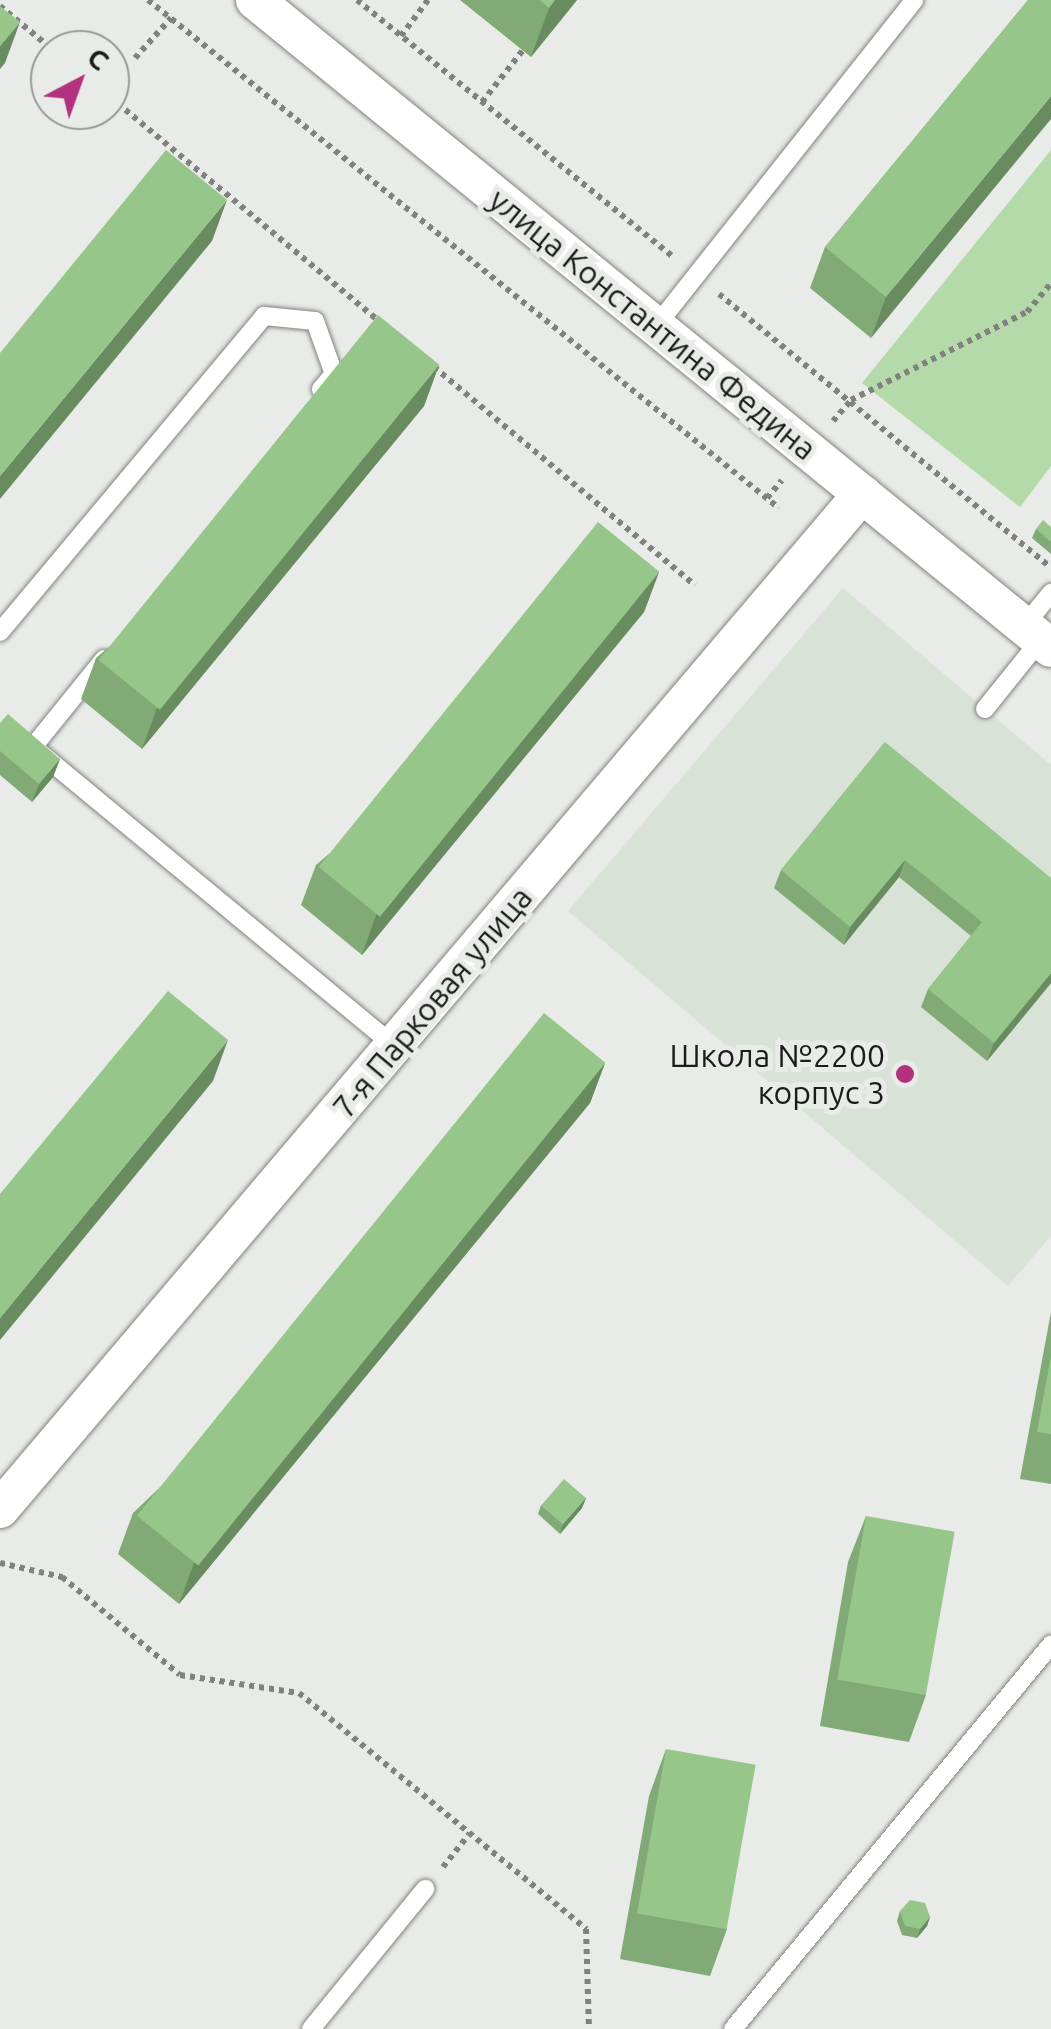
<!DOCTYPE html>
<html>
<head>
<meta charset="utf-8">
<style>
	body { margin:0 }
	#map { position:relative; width:1051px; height:2029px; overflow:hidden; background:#e8ebe7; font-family:Ubuntu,sans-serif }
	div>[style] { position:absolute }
	.built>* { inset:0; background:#d9e2d7 }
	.green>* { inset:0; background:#b4daa9 }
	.path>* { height:6px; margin-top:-3px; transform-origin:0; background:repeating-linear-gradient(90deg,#7f827f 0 5px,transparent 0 10px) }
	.roads { filter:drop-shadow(0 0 2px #80837f) drop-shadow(0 0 2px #80837f) }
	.service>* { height:18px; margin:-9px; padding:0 9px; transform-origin:9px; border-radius:9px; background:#fff }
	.minor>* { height:38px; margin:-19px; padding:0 19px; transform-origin:19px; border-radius:19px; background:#fff }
	.wall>* { inset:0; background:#81aa76 }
	.shaded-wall>* { inset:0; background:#698b60 }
	.building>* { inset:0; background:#96c689; transform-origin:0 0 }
	.dots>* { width:28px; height:28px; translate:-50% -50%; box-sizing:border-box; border:5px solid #e8ebe7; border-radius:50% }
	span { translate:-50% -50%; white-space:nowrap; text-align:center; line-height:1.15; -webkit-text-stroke:10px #e8ebe7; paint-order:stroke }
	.street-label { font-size:32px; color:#1b1d1b }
	.poi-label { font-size:32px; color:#1b1d1b }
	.right { translate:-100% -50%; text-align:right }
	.north { position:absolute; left:30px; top:30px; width:100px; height:100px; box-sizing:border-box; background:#e8ebe7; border:2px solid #969995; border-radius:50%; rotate:41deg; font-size:28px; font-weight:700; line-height:40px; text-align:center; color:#1b1d1b }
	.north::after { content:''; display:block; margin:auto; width:35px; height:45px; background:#b2327d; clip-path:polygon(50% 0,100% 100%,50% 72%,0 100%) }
</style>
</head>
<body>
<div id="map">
	<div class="built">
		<i style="clip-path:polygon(843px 588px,1051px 765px,1051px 1236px,1008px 1286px,568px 911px)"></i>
	</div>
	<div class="green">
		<i style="clip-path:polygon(1051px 150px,1051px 466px,1020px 507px,862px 383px)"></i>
	</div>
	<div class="path">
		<i style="left:148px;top:0;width:810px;rotate:38.84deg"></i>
		<i style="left:357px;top:0;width:409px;rotate:39.1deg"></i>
		<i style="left:0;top:6px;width:69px;rotate:39.7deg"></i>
		<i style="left:401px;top:36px;width:45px;rotate:-53.1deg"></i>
		<i style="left:135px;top:58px;width:54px;rotate:-48deg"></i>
		<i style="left:110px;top:97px;width:354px;rotate:39.8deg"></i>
		<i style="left:482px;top:102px;width:66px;rotate:-51.7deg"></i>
		<i style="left:719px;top:294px;width:428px;rotate:39.5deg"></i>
		<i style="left:434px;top:367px;width:340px;rotate:39.9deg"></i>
		<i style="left:833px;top:421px;width:28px;rotate:-49deg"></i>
		<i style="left:851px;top:400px;width:197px;rotate:-26.6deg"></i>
		<i style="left:1027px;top:312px;width:38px;rotate:-50deg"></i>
		<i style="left:767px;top:498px;width:23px;rotate:-50deg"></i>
		<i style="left:0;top:1563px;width:64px;rotate:12.7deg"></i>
		<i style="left:62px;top:1577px;width:153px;rotate:39.7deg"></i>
		<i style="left:180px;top:1675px;width:120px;rotate:8.6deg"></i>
		<i style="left:299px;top:1693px;width:372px;rotate:39.4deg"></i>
		<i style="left:586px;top:1929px;width:100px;rotate:88.3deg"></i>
		<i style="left:443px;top:1867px;width:43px;rotate:-51.5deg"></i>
	</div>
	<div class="roads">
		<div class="service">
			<i style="left:656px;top:326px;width:416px;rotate:-51.6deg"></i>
			<i style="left:1024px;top:626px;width:43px;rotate:-50.7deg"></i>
			<i style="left:0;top:632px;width:412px;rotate:-50.1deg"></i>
			<i style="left:264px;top:316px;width:51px;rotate:5.6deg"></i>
			<i style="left:315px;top:321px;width:56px;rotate:70.3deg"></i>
			<i style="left:334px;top:374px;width:20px;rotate:131deg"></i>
			<i style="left:985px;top:709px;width:90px;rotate:-51.3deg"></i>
			<i style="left:33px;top:747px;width:113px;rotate:-51.1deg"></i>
			<i style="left:39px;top:752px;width:461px;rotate:39.6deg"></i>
			<i style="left:311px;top:2029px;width:181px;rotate:-50.8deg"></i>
			<i style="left:733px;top:2029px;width:499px;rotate:-50.4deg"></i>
		</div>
		<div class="minor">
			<i style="left:255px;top:0;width:1026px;rotate:39.15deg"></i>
			<i style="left:0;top:1509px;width:1332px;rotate:-49.66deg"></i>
		</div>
	</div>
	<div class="wall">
		<i style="clip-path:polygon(460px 0,577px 0,531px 57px)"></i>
		<i style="clip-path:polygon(1028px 0,871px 338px,810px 288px,825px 247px)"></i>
		<i style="clip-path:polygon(439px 365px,424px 406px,142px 749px,81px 699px,96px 658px)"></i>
		<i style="clip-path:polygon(1051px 527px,1051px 554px,1032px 538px,1036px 529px)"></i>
		<i style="clip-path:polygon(659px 572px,644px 612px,362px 955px,301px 905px,316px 865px)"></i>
		<i style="clip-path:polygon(0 723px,60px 759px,53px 777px,32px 802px,0 775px)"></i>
		<i style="clip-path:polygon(885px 742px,1051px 983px,987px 1061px,921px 1007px,928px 989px,971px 936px,899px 877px,844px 945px,774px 888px,781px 870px)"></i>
		<i style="clip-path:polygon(605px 1063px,590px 1103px,179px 1604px,118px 1554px,133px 1513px)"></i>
		<i style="clip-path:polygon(1051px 1312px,1051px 1484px,1020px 1479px)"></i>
		<i style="clip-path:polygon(586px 1498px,582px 1508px,560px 1534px,538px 1514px,541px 1505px)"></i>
		<i style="clip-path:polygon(866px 1516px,926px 1695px,909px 1742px,820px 1726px,848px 1562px)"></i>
		<i style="clip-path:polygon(666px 1749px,727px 1929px,710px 1976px,620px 1959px,649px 1796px)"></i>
		<i style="clip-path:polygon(900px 1911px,930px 1917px,927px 1926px,917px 1938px,902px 1935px,897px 1921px)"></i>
	</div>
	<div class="shaded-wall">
		<i style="clip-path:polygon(555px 0,577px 0,531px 57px,549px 8px)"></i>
		<i style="clip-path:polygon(20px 22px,5px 63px,0 69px,0 46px)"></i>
		<i style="clip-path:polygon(1051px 96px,1051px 119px,871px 338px,886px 297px)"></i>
		<i style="clip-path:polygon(227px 200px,212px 241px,0 499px,0 476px)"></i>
		<i style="clip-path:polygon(439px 365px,424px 406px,142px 749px,157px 708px)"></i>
		<i style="clip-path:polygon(659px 572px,644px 612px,362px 955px,376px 915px)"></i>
		<i style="clip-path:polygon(60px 759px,53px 777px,32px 802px,39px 784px)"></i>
		<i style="clip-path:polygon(905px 860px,899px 877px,844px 945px,850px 927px)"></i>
		<i style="clip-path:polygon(1051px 973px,1051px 983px,987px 1061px,994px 1043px)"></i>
		<i style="clip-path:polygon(228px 1040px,213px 1081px,0 1340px,0 1318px)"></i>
		<i style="clip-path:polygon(605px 1063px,590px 1103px,179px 1604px,194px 1563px)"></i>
		<i style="clip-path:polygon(586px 1498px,582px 1508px,560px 1534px,563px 1524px)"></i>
		<i style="clip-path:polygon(930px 1917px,927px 1926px,917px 1938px,920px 1929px)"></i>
	</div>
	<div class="building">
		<i style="clip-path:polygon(540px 0,555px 0,549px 8px)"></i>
		<i style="clip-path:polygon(1028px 0,1051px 0,1051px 96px,886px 297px,825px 247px)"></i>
		<i style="clip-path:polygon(0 6px,20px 22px,0 46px)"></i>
		<i style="clip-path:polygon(166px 150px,227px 200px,0 476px,0 353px)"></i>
		<i style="left:378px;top:315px;width:79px;height:444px;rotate:39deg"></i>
		<i style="clip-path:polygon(1043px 520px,1051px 527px,1051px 542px,1036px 529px)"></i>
		<i style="left:598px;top:522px;width:79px;height:444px;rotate:39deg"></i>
		<i style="clip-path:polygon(8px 714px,60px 759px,39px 784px,0 751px,0 723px)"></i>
		<i style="clip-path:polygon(885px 742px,1051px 878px,1051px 973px,994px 1043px,928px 989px,982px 922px,905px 860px,850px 927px,781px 870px)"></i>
		<i style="clip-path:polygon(168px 991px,228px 1040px,0 1318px,0 1194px)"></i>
		<i style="left:544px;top:1013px;width:79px;height:647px;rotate:39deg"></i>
		<i style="clip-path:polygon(1051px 1356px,1051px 1434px,1037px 1432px)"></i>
		<i style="left:564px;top:1479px;width:29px;height:35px;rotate:41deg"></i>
		<i style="left:866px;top:1516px;width:90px;height:166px;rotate:10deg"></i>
		<i style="left:666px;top:1749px;width:91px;height:167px;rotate:10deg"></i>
		<i style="clip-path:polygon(910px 1900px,925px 1903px,930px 1917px,920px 1929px,905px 1926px,900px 1911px)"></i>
	</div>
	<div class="dots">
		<i style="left:905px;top:1074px;background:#b2327d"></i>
	</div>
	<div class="street-label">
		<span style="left:653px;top:324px;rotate:39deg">улица Константина Федина</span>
		<span style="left:432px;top:1002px;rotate:-50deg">7-я Парковая улица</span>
	</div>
	<div class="poi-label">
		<span class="right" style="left:885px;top:1074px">Школа №2200<br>корпус 3</span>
	</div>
	<div class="north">С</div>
</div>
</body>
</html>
